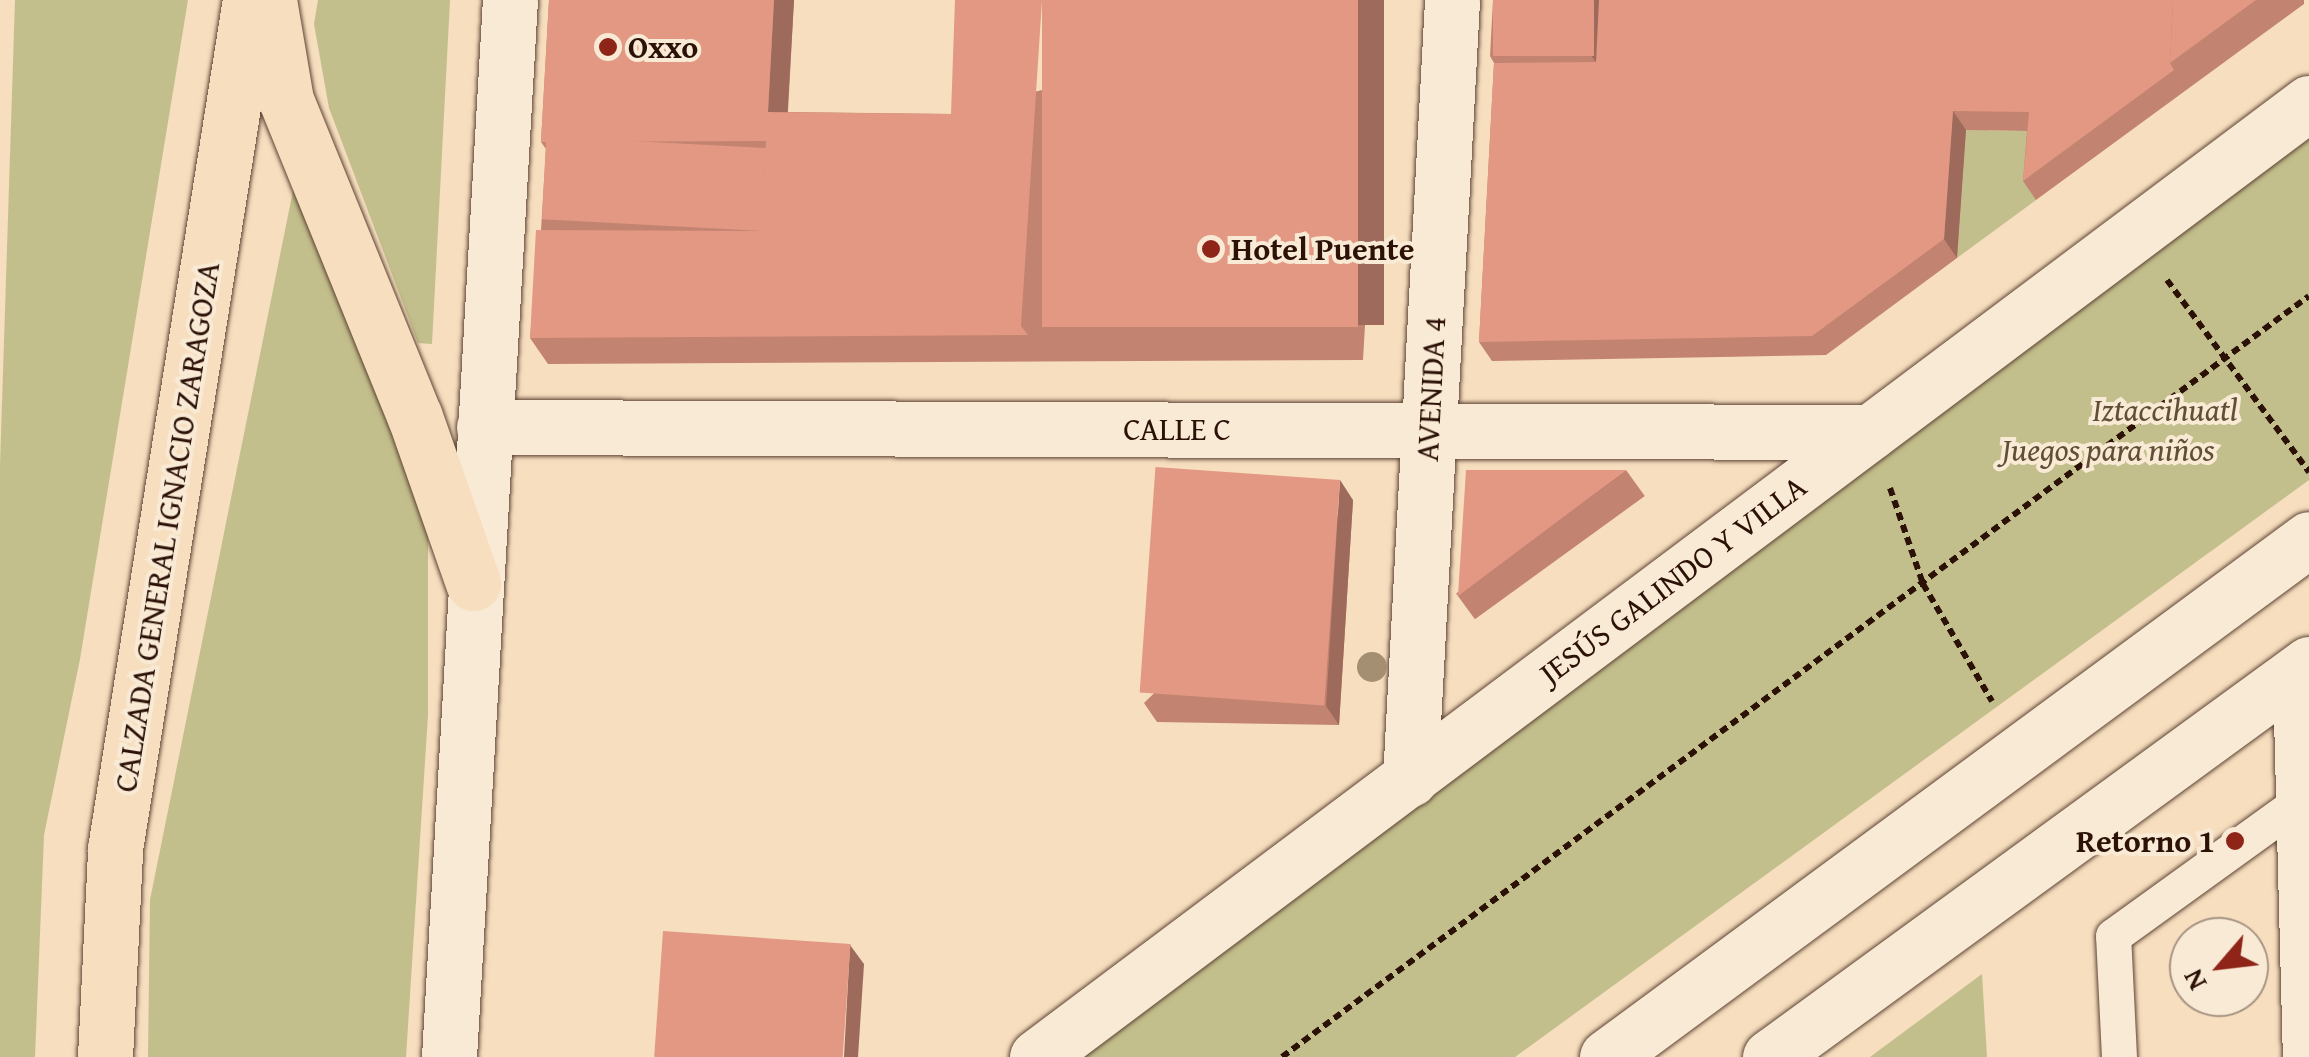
<!DOCTYPE html>
<html>
<head>
<meta charset="utf-8">
<style>
	body { margin:0 }
	#map { position:relative; width:2309px; height:1057px; overflow:hidden; background:#f6debe; font-family:"Gentium Book Plus",serif }
	div>[style] { position:absolute }
	.green>* { inset:0; background:#c3bf8c }
	.path>* { height:6px; margin-top:-3px; transform-origin:0; background:repeating-linear-gradient(90deg,#2c1107 0 8px,transparent 0 13px) }
	.roads { filter:drop-shadow(0 0 2px #5e4435) drop-shadow(0 0 2px #5e4435) }
	.lane>* { height:35px; margin:-17.5px; padding:0 17.5px; transform-origin:17.5px; border-radius:17.5px; background:#f9ead5 }
	.street>* { height:55px; margin:-27.5px; padding:0 27.5px; transform-origin:27.5px; border-radius:27.5px; background:#f9ead5 }
	.secondary>* { height:55px; margin:-27.5px; padding:0 27.5px; transform-origin:27.5px; border-radius:27.5px; background:#f9ead5 }
	.primary>* { height:55px; margin:-27.5px; padding:0 27.5px; transform-origin:27.5px; border-radius:27.5px; background:#f6debe }
	.trees>* { width:30px; height:30px; margin:-15px; border-radius:50%; background:#a48f73 }
	.wall>* { inset:0; background:#c28370; transform-origin:0 0 }
	.shaded-wall>* { inset:0; background:#9e6a5b; transform-origin:0 0 }
	.building>* { inset:0; background:#e29882; transform-origin:0 0 }
	.dots>* { width:28px; height:28px; translate:-50% -50%; box-sizing:border-box; border:5px solid #f9ead5; border-radius:50% }
	span { translate:-50% -50%; white-space:nowrap; text-align:center; line-height:1.15; -webkit-text-stroke:8px #f9ead5; paint-order:stroke }
	.poi-label { font-size:32px; color:#2c1107; font-weight:700 }
	.left { translate:0 -50%; text-align:left }
	.right { translate:-100% -50%; text-align:right }
	.street-label { font-size:32px; color:#2c1107 }
	.park-label { font-size:32px; color:#614e36; font-style:italic }
	.north { position:absolute; left:2169px; top:917px; width:100px; height:100px; box-sizing:border-box; background:#f9ead5; border:2px solid #a79383; border-radius:50%; rotate:242deg; font-size:28px; font-weight:700; line-height:40px; text-align:center; color:#2c1107 }
	.north::after { content:''; display:block; margin:auto; width:35px; height:45px; background:#8f2418; clip-path:polygon(50% 0,100% 100%,50% 72%,0 100%) }
</style>
</head>
<body>
<div id="map">
	<div class="green">
		<i style="clip-path:polygon(15px 0,188px 0,80px 659px,44px 835px,35px 1057px,0 1057px,0 465px)"></i>
		<i style="clip-path:polygon(318px 0,450px 0,432px 344px,418px 343px,329px 108px,314px 24px)"></i>
		<i style="clip-path:polygon(2309px 124px,2309px 480px,1515px 1057px,1067px 1057px)"></i>
		<i style="clip-path:polygon(1966px 130px,2042px 131px,2036px 200px,1957px 258px)"></i>
		<i style="clip-path:polygon(299px 161px,428px 524px,428px 715px,406px 1057px,148px 1057px,150px 900px)"></i>
		<i style="clip-path:polygon(1982px 974px,1987px 1057px,1870px 1057px)"></i>
	</div>
	<div class="path">
		<i style="left:2167px;top:280px;width:239px;rotate:53.5deg"></i>
		<i style="left:1890px;top:488px;width:102px;rotate:71deg"></i>
		<i style="left:1923px;top:584px;width:136px;rotate:59.5deg"></i>
		<i style="left:1282px;top:1057px;width:1278px;rotate:-36.54deg"></i>
	</div>
	<div class="roads">
		<div class="lane">
			<i style="left:2290px;top:679px;width:378px;rotate:88.5deg"></i>
			<i style="left:2119px;top:1057px;width:121px;rotate:-92.8deg"></i>
			<i style="left:2113px;top:936px;width:217px;rotate:-35.8deg"></i>
		</div>
		<div class="street">
			<i style="left:484px;top:427px;width:1386px;rotate:0.21deg"></i>
			<i style="left:1410px;top:779px;width:780px;rotate:-86.91deg"></i>
			<i style="left:1607px;top:1057px;width:872px;rotate:-36.42deg"></i>
		</div>
		<div class="secondary">
			<i style="left:449px;top:1057px;width:1059px;rotate:-86.7deg"></i>
			<i style="left:1037px;top:1057px;width:1590px;rotate:-36.87deg"></i>
			<i style="left:1770px;top:1057px;width:667px;rotate:-36.1deg"></i>
		</div>
		<div class="primary">
			<i style="left:269px;top:0;width:101px;rotate:80.4deg"></i>
			<i style="left:286px;top:100px;width:342px;rotate:67.9deg"></i>
			<i style="left:415px;top:417px;width:176px;rotate:70.7deg"></i>
			<i style="left:105px;top:1057px;width:208px;rotate:-87.2deg"></i>
			<i style="left:115px;top:849px;width:860px;rotate:-80.97deg"></i>
		</div>
	</div>
	<div class="trees">
		<i style="left:1372px;top:667px"></i>
	</div>
	<div class="wall">
		<i style="clip-path:polygon(549px 0,794px 0,788px 112px,951px 114px,1384px 0,1363px 360px,548px 364px,530px 338px,541px 230px,546px 149px,541px 142px)"></i>
		<i style="clip-path:polygon(1493px 0,2304px 0,2304px 4px,2036px 200px,2023px 181px,2027px 131px,1966px 130px,1957px 258px,1826px 355px,1492px 361px,1479px 342px,1494px 63px,1490px 56px)"></i>
		<i style="left:1626px;top:470px;width:32px;height:210px;rotate:54deg"></i>
		<i style="clip-path:polygon(1353px 500px,1339px 725px,1157px 722px,1144px 703px)"></i>
	</div>
	<div class="shaded-wall">
		<i style="clip-path:polygon(774px 0,794px 0,786px 138px,768px 112px)"></i>
		<i style="left:1358px;top:0;width:26px;height:325px"></i>
		<i style="clip-path:polygon(1594px 0,1613px 0,1609px 81px,1591px 55px)"></i>
		<i style="clip-path:polygon(1953px 111px,1966px 130px,1957px 258px,1944px 239px)"></i>
		<i style="clip-path:polygon(1340px 480px,1353px 500px,1339px 725px,1326px 706px)"></i>
		<i style="clip-path:polygon(850px 945px,864px 964px,858px 1057px,844px 1057px)"></i>
	</div>
	<div class="building">
		<i style="clip-path:polygon(549px 0,774px 0,768px 112px,951px 114px,955px 0,1042px 0,1021px 326px,1028px 335px,530px 338px,536px 230px,761px 231px,766px 141px,541px 142px)"></i>
		<i style="left:1042px;top:0;width:316px;height:327px"></i>
		<i style="left:1493px;top:0;width:101px;height:56px"></i>
		<i style="clip-path:polygon(1599px 0,2173px 0,2170px 63px,2174px 70px,2023px 181px,2029px 112px,1953px 111px,1944px 239px,1812px 336px,1479px 342px,1494px 63px,1596px 62px)"></i>
		<i style="clip-path:polygon(2173px 0,2256px 0,2170px 63px)"></i>
		<i style="left:766px;top:148px;width:83px;height:220px;rotate:93deg"></i>
		<i style="clip-path:polygon(1466px 470px,1626px 470px,1458px 596px)"></i>
		<i style="left:1340px;top:480px;width:226px;height:185px;rotate:94deg"></i>
		<i style="left:663px;top:931px;width:188px;height:126px;rotate:4deg"></i>
	</div>
	<div class="dots">
		<i style="left:608px;top:47px;background:#8f2418"></i>
		<i style="left:1211px;top:249px;background:#8f2418"></i>
		<i style="left:2235px;top:841px;background:#8f2418"></i>
	</div>
	<div class="poi-label">
		<span class="left" style="left:628px;top:47px">Oxxo</span>
		<span class="left" style="left:1231px;top:249px">Hotel Puente</span>
		<span class="right" style="left:2215px;top:841px">Retorno 1</span>
	</div>
	<div class="street-label">
		<span style="left:1431px;top:389px;rotate:-87deg">AVENIDA 4</span>
		<span style="left:1177px;top:429px">CALLE C</span>
		<span style="left:167px;top:527px;rotate:-81deg">CALZADA GENERAL IGNACIO ZARAGOZA</span>
		<span style="left:1673px;top:580px;rotate:-37deg">JESÚS GALINDO Y VILLA</span>
	</div>
	<div class="park-label">
		<span style="left:2165px;top:410px">Iztaccihuatl</span>
		<span style="left:2108px;top:450px">Juegos para niños</span>
	</div>
	<div class="north">N</div>
</div>
</body>
</html>
